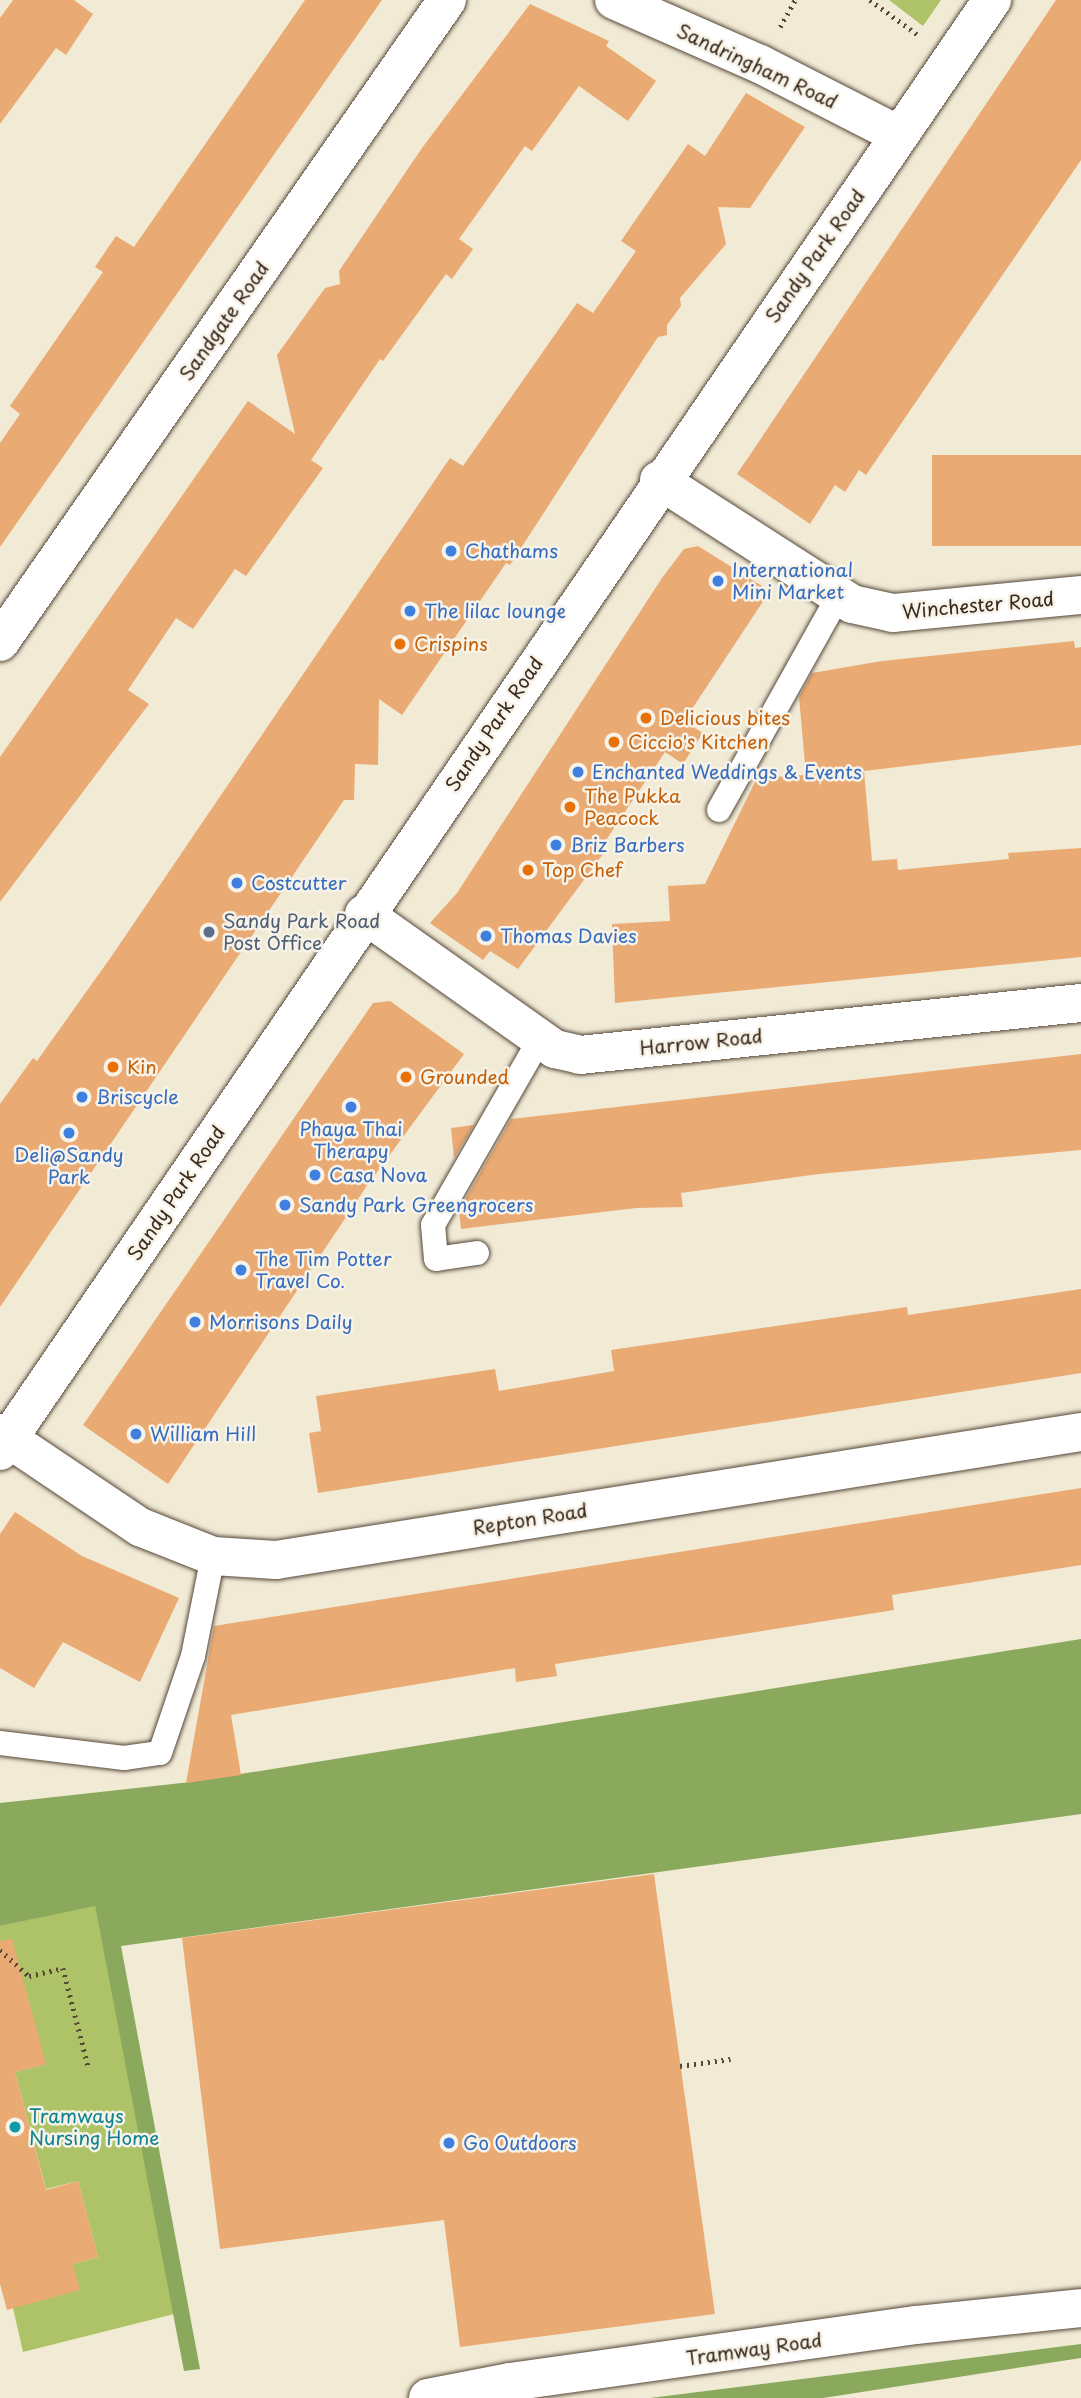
<!DOCTYPE html>
<html>
<head>
<meta charset="utf-8">
<style>
	body { margin:0 }
	#map { position:relative; width:1081px; height:2398px; overflow:hidden; background:#f1ead5; font-family:"Playpen Sans",sans-serif }
	div>[style] { position:absolute }
	.green>* { inset:0; background:#aec367 }
	.forest>* { inset:0; background:#8aa95c }
	.building>* { inset:0; background:#eaaa73; transform-origin:0 0 }
	.path>* { height:4.5px; margin-top:-2.25px; transform-origin:0; background:repeating-linear-gradient(90deg,#564739 0 2px,transparent 0 7px) }
	.roads { filter:drop-shadow(0 0 2px #564739) drop-shadow(0 0 2px #564739) }
	.lane>* { height:24px; margin:-12px; padding:0 12px; transform-origin:12px; border-radius:12px; background:#fff }
	.street>* { height:38px; margin:-19px; padding:0 19px; transform-origin:19px; border-radius:19px; background:#fff }
	.dots>* { width:19px; height:19px; translate:-50% -50%; box-sizing:border-box; border:4px solid #f7f3e8; border-radius:50% }
	span { translate:-50% -50%; white-space:nowrap; text-align:center; line-height:1.15; -webkit-text-stroke:5px #f7f3e8; paint-order:stroke }
	.street-label { font-size:19px; color:#3b2a1e }
	.shop-label { font-size:19px; color:#366cbe }
	.left { translate:0 -50%; text-align:left }
	.food-label { font-size:19px; color:#c56008 }
	.service-label { font-size:19px; color:#4e5e75 }
	.culture-label { font-size:19px; color:#0d838f }
</style>
</head>
<body>
<div id="map">
	<div class="green">
		<i style="clip-path:polygon(889px 0,941px 0,923px 26px)"></i>
		<i style="clip-path:polygon(95px 1905px,174px 2314px,23px 2352px,13px 2308px,73px 2264px,98px 2257px,78px 2181px,46px 2189px,15px 2072px,45px 2064px,0 1970px,0 1926px)"></i>
	</div>
	<div class="forest">
		<i style="clip-path:polygon(1081px 1639px,1081px 1814px,121px 1946px,200px 2369px,184px 2371px,95px 1906px,0 1926px,0 1803px,191px 1782px)"></i>
		<i style="clip-path:polygon(1081px 2344px,1081px 2358px,823px 2398px,650px 2398px)"></i>
	</div>
	<div class="building">
		<i style="clip-path:polygon(13px 0,74px 0,93px 14px,66px 55px,56px 48px,0 124px,0 18px)"></i>
		<i style="clip-path:polygon(305px 0,382px 0,0 547px,0 443px,20px 414px,10px 406px,103px 272px,95px 267px,116px 236px,134px 247px)"></i>
		<i style="clip-path:polygon(1056px 0,1081px 0,1081px 160px,866px 475px,859px 470px,845px 492px,835px 485px,810px 524px,737px 474px)"></i>
		<i style="clip-path:polygon(530px 4px,609px 41px,606px 46px,656px 81px,628px 121px,579px 86px,532px 151px,525px 146px,459px 239px,473px 249px,452px 279px,446px 274px,383px 361px,380px 359px,311px 460px,323px 468px,246px 576px,235px 569px,193px 629px,176px 618px,128px 690px,149px 704px,0 902px,0 757px,248px 401px,295px 434px,277px 355px,325px 288px,340px 284px,339px 271px,422px 148px)"></i>
		<i style="clip-path:polygon(746px 93px,805px 127px,750px 208px,718px 207px,726px 244px,680px 298px,681px 306px,667px 325px,667px 335px,658px 337px,648px 352px,510px 565px,506px 563px,402px 715px,379px 699px,378px 765px,355px 764px,354px 800px,344px 800px,0 1307px,0 1104px,33px 1058px,37px 1061px,111px 957px,450px 458px,463px 466px,577px 303px,593px 313px,636px 251px,621px 241px,688px 144px,705px 156px)"></i>
		<i style="left:1081px;top:455px;width:91px;height:149px;rotate:90deg"></i>
		<i style="clip-path:polygon(698px 546px,770px 591px,684px 721px,703px 733px,683px 764px,665px 752px,598px 852px,603px 854px,518px 969px,490px 951px,483px 960px,430px 923px,457px 893px,662px 578px,684px 549px)"></i>
		<i style="clip-path:polygon(1074px 641px,1075px 648px,1081px 647px,1081px 745px,864px 771px,872px 861px,897px 859px,898px 870px,1009px 859px,1008px 853px,1081px 848px,1081px 957px,615px 1003px,612px 924px,670px 921px,668px 886px,705px 884px,757px 778px,806px 775px,799px 697px,812px 673px,882px 661px)"></i>
		<i style="clip-path:polygon(390px 1001px,464px 1054px,366px 1187px,168px 1484px,83px 1425px,373px 1003px)"></i>
		<i style="clip-path:polygon(1081px 1054px,1081px 1150px,819px 1174px,681px 1193px,683px 1207px,636px 1208px,461px 1229px,459px 1210px,511px 1119px)"></i>
		<i style="clip-path:polygon(474px 1125px,454px 1158px,451px 1128px)"></i>
		<i style="clip-path:polygon(1081px 1289px,1081px 1373px,318px 1493px,309px 1433px,321px 1431px,316px 1396px,495px 1369px,499px 1391px,614px 1371px,611px 1350px,907px 1307px,908px 1315px)"></i>
		<i style="clip-path:polygon(1081px 1488px,1081px 1565px,892px 1595px,894px 1610px,555px 1664px,557px 1676px,516px 1682px,515px 1668px,231px 1715px,241px 1775px,186px 1783px,214px 1626px)"></i>
		<i style="clip-path:polygon(15px 1512px,82px 1556px,179px 1598px,140px 1682px,63px 1642px,34px 1688px,0 1668px,0 1534px)"></i>
		<i style="clip-path:polygon(654px 1874px,715px 2314px,460px 2347px,444px 2220px,220px 2249px,182px 1938px)"></i>
		<i style="clip-path:polygon(12px 1939px,46px 2064px,15px 2072px,46px 2190px,78px 2181px,98px 2257px,73px 2264px,80px 2290px,7px 2310px,0 2284px,0 1941px)"></i>
	</div>
	<div class="path">
		<i style="left:870px;top:0;width:58px;rotate:35.9deg"></i>
		<i style="left:780px;top:27px;width:31px;rotate:-61deg"></i>
		<i style="left:0;top:1950px;width:39px;rotate:42deg"></i>
		<i style="left:29px;top:1976px;width:35px;rotate:-13deg"></i>
		<i style="left:63px;top:1968px;width:104px;rotate:75.6deg"></i>
		<i style="left:680px;top:2066px;width:51px;rotate:-7.8deg"></i>
	</div>
	<div class="roads">
		<div class="lane">
			<i style="left:719px;top:810px;width:246px;rotate:-60.8deg"></i>
			<i style="left:477px;top:1253px;width:41px;rotate:171.7deg"></i>
			<i style="left:436px;top:1259px;width:34px;rotate:-95deg"></i>
			<i style="left:433px;top:1225px;width:215px;rotate:-60.1deg"></i>
			<i style="left:0;top:1743px;width:125px;rotate:6.9deg"></i>
			<i style="left:124px;top:1758px;width:36px;rotate:-8deg"></i>
			<i style="left:160px;top:1753px;width:102px;rotate:-71.2deg"></i>
			<i style="left:193px;top:1656px;width:102px;rotate:-78.7deg"></i>
		</div>
		<div class="street">
			<i style="left:614px;top:0;width:159px;rotate:23.7deg"></i>
			<i style="left:760px;top:64px;width:156px;rotate:27.1deg"></i>
			<i style="left:659px;top:480px;width:229px;rotate:32.7deg"></i>
			<i style="left:852px;top:604px;width:42px;rotate:12.4deg"></i>
			<i style="left:893px;top:613px;width:189px;rotate:-5.5deg"></i>
			<i style="left:0;top:642px;width:782px;rotate:-55.15deg"></i>
			<i style="left:364px;top:914px;width:234px;rotate:35.3deg"></i>
			<i style="left:555px;top:1049px;width:26px;rotate:13deg"></i>
			<i style="left:580px;top:1055px;width:504px;rotate:-5.93deg"></i>
			<i style="left:0;top:1433px;width:169px;rotate:33.9deg"></i>
			<i style="left:140px;top:1527px;width:79px;rotate:21.7deg"></i>
			<i style="left:213px;top:1556px;width:63px;rotate:3.6deg"></i>
			<i style="left:276px;top:1560px;width:815px;rotate:-9.03deg"></i>
			<i style="left:0;top:1451px;width:1758px;rotate:-55.64deg"></i>
			<i style="left:428px;top:2398px;width:84px;rotate:-11deg"></i>
			<i style="left:510px;top:2382px;width:411px;rotate:-8deg"></i>
			<i style="left:917px;top:2325px;width:165px;rotate:-5.9deg"></i>
		</div>
	</div>
	<div class="dots">
		<i style="left:451px;top:551px;background:#3f7fe0"></i>
		<i style="left:718px;top:581px;background:#3f7fe0"></i>
		<i style="left:410px;top:611px;background:#3f7fe0"></i>
		<i style="left:400px;top:644px;background:#e8710a"></i>
		<i style="left:646px;top:718px;background:#e8710a"></i>
		<i style="left:614px;top:742px;background:#e8710a"></i>
		<i style="left:578px;top:772px;background:#3f7fe0"></i>
		<i style="left:570px;top:807px;background:#e8710a"></i>
		<i style="left:556px;top:845px;background:#3f7fe0"></i>
		<i style="left:528px;top:870px;background:#e8710a"></i>
		<i style="left:237px;top:883px;background:#3f7fe0"></i>
		<i style="left:209px;top:932px;background:#5c6f8a"></i>
		<i style="left:486px;top:936px;background:#3f7fe0"></i>
		<i style="left:113px;top:1067px;background:#e8710a"></i>
		<i style="left:406px;top:1077px;background:#e8710a"></i>
		<i style="left:82px;top:1097px;background:#3f7fe0"></i>
		<i style="left:351px;top:1107px;background:#3f7fe0"></i>
		<i style="left:69px;top:1133px;background:#3f7fe0"></i>
		<i style="left:315px;top:1175px;background:#3f7fe0"></i>
		<i style="left:285px;top:1205px;background:#3f7fe0"></i>
		<i style="left:241px;top:1270px;background:#3f7fe0"></i>
		<i style="left:195px;top:1322px;background:#3f7fe0"></i>
		<i style="left:136px;top:1434px;background:#3f7fe0"></i>
		<i style="left:15px;top:2127px;background:#0f9aa8"></i>
		<i style="left:449px;top:2143px;background:#3f7fe0"></i>
	</div>
	<div class="street-label">
		<span style="left:757px;top:66px;rotate:25deg">Sandringham Road</span>
		<span style="left:815px;top:256px;rotate:-55deg">Sandy Park Road</span>
		<span style="left:224px;top:321px;rotate:-55deg">Sandgate Road</span>
		<span style="left:978px;top:605px;rotate:-5deg">Winchester Road</span>
		<span style="left:494px;top:724px;rotate:-56deg">Sandy Park Road</span>
		<span style="left:701px;top:1042px;rotate:-6deg">Harrow Road</span>
		<span style="left:176px;top:1193px;rotate:-56deg">Sandy Park Road</span>
		<span style="left:530px;top:1519px;rotate:-9deg">Repton Road</span>
		<span style="left:754px;top:2349px;rotate:-8deg">Tramway Road</span>
	</div>
	<div class="shop-label">
		<span class="left" style="left:465px;top:551px">Chathams</span>
		<span class="left" style="left:732px;top:581px">International<br>Mini Market</span>
		<span class="left" style="left:424px;top:611px">The lilac lounge</span>
		<span class="left" style="left:592px;top:772px">Enchanted Weddings &amp; Events</span>
		<span class="left" style="left:570px;top:845px">Briz Barbers</span>
		<span class="left" style="left:251px;top:883px">Costcutter</span>
		<span class="left" style="left:500px;top:936px">Thomas Davies</span>
		<span class="left" style="left:96px;top:1097px">Briscycle</span>
		<span style="left:351px;top:1140px">Phaya Thai<br>Therapy</span>
		<span style="left:69px;top:1166px">Deli@Sandy<br>Park</span>
		<span class="left" style="left:329px;top:1175px">Casa Nova</span>
		<span class="left" style="left:299px;top:1205px">Sandy Park Greengrocers</span>
		<span class="left" style="left:255px;top:1270px">The Tim Potter<br>Travel Co.</span>
		<span class="left" style="left:209px;top:1322px">Morrisons Daily</span>
		<span class="left" style="left:150px;top:1434px">William Hill</span>
		<span class="left" style="left:463px;top:2143px">Go Outdoors</span>
	</div>
	<div class="food-label">
		<span class="left" style="left:414px;top:644px">Crispins</span>
		<span class="left" style="left:660px;top:718px">Delicious bites</span>
		<span class="left" style="left:628px;top:742px">Ciccio's Kitchen</span>
		<span class="left" style="left:584px;top:807px">The Pukka<br>Peacock</span>
		<span class="left" style="left:542px;top:870px">Top Chef</span>
		<span class="left" style="left:127px;top:1067px">Kin</span>
		<span class="left" style="left:420px;top:1077px">Grounded</span>
	</div>
	<div class="service-label">
		<span class="left" style="left:223px;top:932px">Sandy Park Road<br>Post Office</span>
	</div>
	<div class="culture-label">
		<span class="left" style="left:29px;top:2127px">Tramways<br>Nursing Home</span>
	</div>
</div>
</body>
</html>
